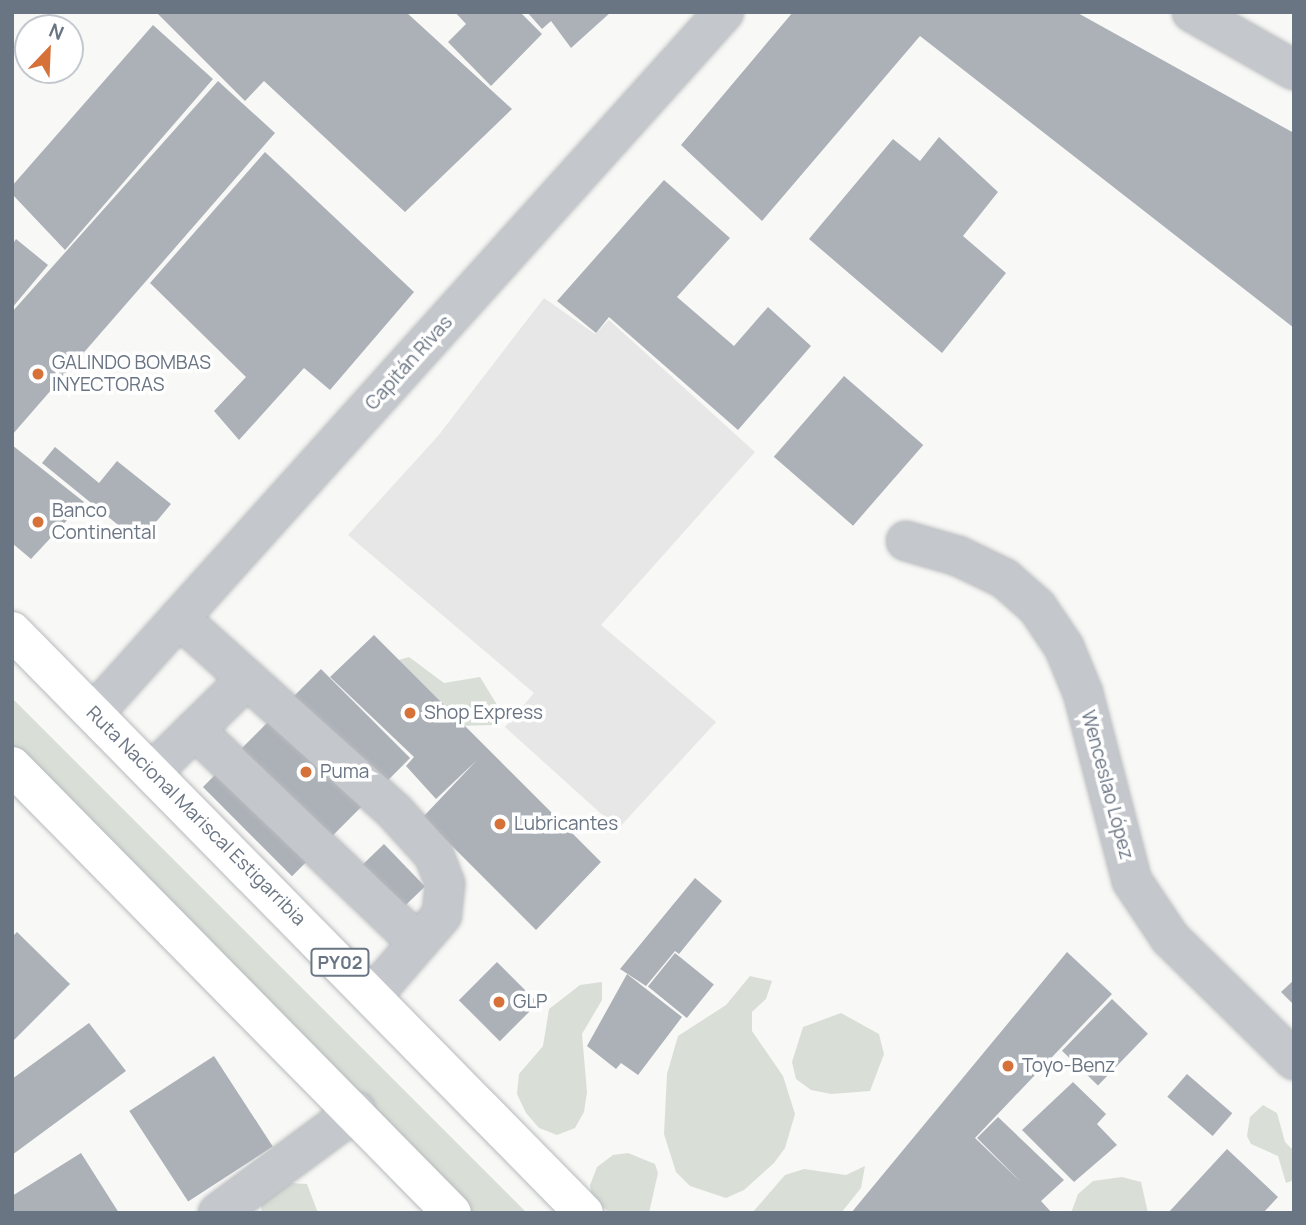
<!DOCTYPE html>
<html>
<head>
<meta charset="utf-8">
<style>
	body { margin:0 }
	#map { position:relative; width:1306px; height:1225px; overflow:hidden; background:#f8f8f6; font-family:Manrope,sans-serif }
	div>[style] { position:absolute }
	.built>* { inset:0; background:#e6e7e6 }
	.green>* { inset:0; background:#d9dfd7; transform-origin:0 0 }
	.building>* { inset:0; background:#acb1b8; transform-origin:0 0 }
	.roads { filter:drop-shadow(0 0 2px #b7babd) drop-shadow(0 0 2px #b7babd) }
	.minor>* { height:38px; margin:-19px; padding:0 19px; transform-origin:19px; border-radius:19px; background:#c4c7cb }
	.highway>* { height:38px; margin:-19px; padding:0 19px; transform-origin:19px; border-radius:19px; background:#fff }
	.dots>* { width:19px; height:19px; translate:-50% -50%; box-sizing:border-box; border:4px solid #fff; border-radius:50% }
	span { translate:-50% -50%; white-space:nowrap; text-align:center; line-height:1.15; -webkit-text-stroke:7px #fff; paint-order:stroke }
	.shield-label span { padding:2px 5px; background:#fff; border:2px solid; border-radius:5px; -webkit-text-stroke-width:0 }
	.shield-label { font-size:18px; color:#6a7584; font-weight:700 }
	.poi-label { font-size:19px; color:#6a7584 }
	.left { translate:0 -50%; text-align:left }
	.street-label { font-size:19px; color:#6a7584 }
	.frame { position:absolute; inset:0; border:14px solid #6a7584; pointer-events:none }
	.north { position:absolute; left:14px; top:14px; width:70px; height:70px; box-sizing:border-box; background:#fff; border:2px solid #c3c8ce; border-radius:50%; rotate:23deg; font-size:19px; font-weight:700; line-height:28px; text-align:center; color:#6a7584 }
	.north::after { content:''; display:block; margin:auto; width:24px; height:32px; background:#d57139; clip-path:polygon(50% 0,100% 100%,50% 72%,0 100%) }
</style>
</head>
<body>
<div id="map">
	<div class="built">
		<i style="clip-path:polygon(544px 298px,595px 334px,609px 320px,755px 452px,601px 625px,716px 722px,618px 829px,505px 727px,534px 693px,348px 535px,438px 436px)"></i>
	</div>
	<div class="green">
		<i style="clip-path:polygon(409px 657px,444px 683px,480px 677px,499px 708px,492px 725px,457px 726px,395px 661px)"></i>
		<i style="left:12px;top:698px;width:728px;height:64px;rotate:45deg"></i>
		<i style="clip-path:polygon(750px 976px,772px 981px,766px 999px,752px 1012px,752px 1031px,783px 1076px,795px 1114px,785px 1148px,774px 1163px,744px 1190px,726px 1198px,690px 1186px,676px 1172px,664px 1134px,667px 1074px,678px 1036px,726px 1005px)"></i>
		<i style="clip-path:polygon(602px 982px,602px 1000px,582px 1034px,587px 1092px,584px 1112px,575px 1128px,557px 1135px,539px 1128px,526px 1113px,517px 1094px,519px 1074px,543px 1046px,549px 1009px,580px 985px)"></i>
		<i style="clip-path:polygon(841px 1013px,879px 1034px,884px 1054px,870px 1091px,831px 1094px,811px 1090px,796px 1079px,792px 1062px,803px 1027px)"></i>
		<i style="clip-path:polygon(1263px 1105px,1277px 1113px,1285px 1142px,1294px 1151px,1294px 1180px,1286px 1183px,1278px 1156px,1251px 1144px,1247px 1136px,1250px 1117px)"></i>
		<i style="clip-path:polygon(628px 1153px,655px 1164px,658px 1173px,649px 1213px,610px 1213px,592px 1198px,590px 1185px,597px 1167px,613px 1155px)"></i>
		<i style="clip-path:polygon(865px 1166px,861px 1188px,841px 1213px,752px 1213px,785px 1175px,804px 1169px,846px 1175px)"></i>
		<i style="clip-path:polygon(1122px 1177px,1141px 1182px,1148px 1213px,1071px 1213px,1078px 1194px,1093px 1181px)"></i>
		<i style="clip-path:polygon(276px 1182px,307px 1184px,318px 1213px,262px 1213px,260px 1201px)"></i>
	</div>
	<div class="building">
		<i style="clip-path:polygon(156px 12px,406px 12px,512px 109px,405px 212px,264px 81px,245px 101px)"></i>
		<i style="clip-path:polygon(455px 12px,520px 12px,542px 34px,491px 86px,448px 42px,466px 24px)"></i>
		<i style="clip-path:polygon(527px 12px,611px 12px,571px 48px,551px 21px,542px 29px)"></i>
		<i style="clip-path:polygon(793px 12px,1076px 12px,1294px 133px,1294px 328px,920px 36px,762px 221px,681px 145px)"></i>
		<i style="clip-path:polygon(153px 25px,213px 79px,65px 250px,12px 194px,12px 186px)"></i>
		<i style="clip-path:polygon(218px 81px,275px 133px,12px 435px,12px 312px)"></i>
		<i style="clip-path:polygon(939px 137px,998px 192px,963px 236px,1006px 273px,942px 353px,809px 239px,893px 139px,920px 161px)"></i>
		<i style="clip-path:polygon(265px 152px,414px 292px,330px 390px,304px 368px,239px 440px,214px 411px,246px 377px,150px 283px)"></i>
		<i style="clip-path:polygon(664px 180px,730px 238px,677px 297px,734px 346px,768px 307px,811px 346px,738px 430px,609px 317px,596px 333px,557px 301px)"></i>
		<i style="clip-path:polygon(16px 239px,48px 265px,12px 308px,12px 245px)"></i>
		<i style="left:844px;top:376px;width:105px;height:107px;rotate:41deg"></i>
		<i style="clip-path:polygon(12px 445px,84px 502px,31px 559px,12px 543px)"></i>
		<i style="clip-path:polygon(55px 447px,99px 483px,117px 461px,171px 504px,151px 528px,128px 533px,42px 463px)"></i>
		<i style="clip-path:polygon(374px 635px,601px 862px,536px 930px,423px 817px,477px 760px,436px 799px,406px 766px,414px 757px,330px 677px)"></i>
		<i style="left:321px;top:669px;width:126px;height:167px;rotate:45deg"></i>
		<i style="left:384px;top:844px;width:59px;height:57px;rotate:46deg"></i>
		<i style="clip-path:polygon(695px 878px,722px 901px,679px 954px,675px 951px,646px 986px,620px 969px)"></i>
		<i style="clip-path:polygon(17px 932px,70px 984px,12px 1042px,12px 937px)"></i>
		<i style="clip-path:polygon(1067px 952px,1112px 994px,975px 1138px,1022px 1183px,977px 1138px,998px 1117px,1064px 1180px,1041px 1201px,1052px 1213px,851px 1213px)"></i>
		<i style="left:675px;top:953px;width:50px;height:43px;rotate:39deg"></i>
		<i style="left:497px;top:962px;width:58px;height:54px;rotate:45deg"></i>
		<i style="clip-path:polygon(627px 974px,682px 1017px,638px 1075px,621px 1063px,616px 1069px,587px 1046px)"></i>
		<i style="clip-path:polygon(1294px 980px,1294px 1005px,1281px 992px)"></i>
		<i style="left:1112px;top:999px;width:50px;height:72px;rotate:44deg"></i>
		<i style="clip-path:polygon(89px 1023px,126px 1071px,12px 1155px,12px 1079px)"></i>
		<i style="left:214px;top:1056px;width:108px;height:101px;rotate:57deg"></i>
		<i style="left:1187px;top:1074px;width:60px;height:30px;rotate:41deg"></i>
		<i style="clip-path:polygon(1073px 1082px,1106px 1114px,1097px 1124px,1117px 1145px,1074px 1182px,1022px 1130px)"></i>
		<i style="clip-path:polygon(1227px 1149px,1278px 1197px,1263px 1213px,1168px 1213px)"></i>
		<i style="clip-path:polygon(81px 1153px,119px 1213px,12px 1213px,12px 1196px)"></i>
	</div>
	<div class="roads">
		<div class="minor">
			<i style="left:1192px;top:12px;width:117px;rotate:29.6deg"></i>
			<i style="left:906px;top:541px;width:54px;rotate:16.1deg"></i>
			<i style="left:958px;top:556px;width:51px;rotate:25.6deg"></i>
			<i style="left:1004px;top:578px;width:44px;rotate:41.3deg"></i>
			<i style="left:1037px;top:607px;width:48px;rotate:56deg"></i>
			<i style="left:1064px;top:647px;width:50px;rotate:67.6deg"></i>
			<i style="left:1083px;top:693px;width:194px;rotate:75.4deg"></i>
			<i style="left:1132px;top:881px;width:69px;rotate:56.3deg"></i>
			<i style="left:1170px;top:938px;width:174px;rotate:44.5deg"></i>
			<i style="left:179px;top:618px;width:290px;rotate:41.9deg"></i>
			<i style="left:395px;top:812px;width:58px;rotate:47.8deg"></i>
			<i style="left:434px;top:855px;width:31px;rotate:69deg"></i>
			<i style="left:445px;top:884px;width:31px;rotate:96deg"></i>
			<i style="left:442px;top:915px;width:106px;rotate:130.8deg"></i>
			<i style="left:94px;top:713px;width:942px;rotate:-48.05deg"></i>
			<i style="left:195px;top:730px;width:308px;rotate:43.7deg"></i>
			<i style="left:152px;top:772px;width:133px;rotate:-44.4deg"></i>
			<i style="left:218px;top:1213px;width:172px;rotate:-36.5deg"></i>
		</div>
		<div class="highway">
			<i style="left:12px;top:631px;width:816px;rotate:45.5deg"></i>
			<i style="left:12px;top:766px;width:627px;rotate:45.45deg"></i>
		</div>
	</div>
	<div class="dots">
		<i style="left:38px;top:374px;background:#d57139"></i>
		<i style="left:38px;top:522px;background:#d57139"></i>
		<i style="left:410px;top:713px;background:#d57139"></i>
		<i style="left:306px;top:772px;background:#d57139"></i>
		<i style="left:500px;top:824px;background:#d57139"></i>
		<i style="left:499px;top:1002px;background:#d57139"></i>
		<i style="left:1008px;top:1066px;background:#d57139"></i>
	</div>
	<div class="shield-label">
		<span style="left:340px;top:962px">PY02</span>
	</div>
	<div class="poi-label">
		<span class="left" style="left:52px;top:374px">GALINDO BOMBAS<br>INYECTORAS</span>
		<span class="left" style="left:52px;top:522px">Banco<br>Continental</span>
		<span class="left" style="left:424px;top:713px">Shop Express</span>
		<span class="left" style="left:320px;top:772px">Puma</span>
		<span class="left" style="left:514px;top:824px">Lubricantes</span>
		<span class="left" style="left:513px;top:1002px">GLP</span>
		<span class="left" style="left:1022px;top:1066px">Toyo-Benz</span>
	</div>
	<div class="street-label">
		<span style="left:409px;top:363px;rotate:-48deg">Capitán Rivas</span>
		<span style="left:1107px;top:785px;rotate:75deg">Wenceslao López</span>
		<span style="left:196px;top:816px;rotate:45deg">Ruta Nacional Mariscal Estigarribia</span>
	</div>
	<div class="frame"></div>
	<div class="north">N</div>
</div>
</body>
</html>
